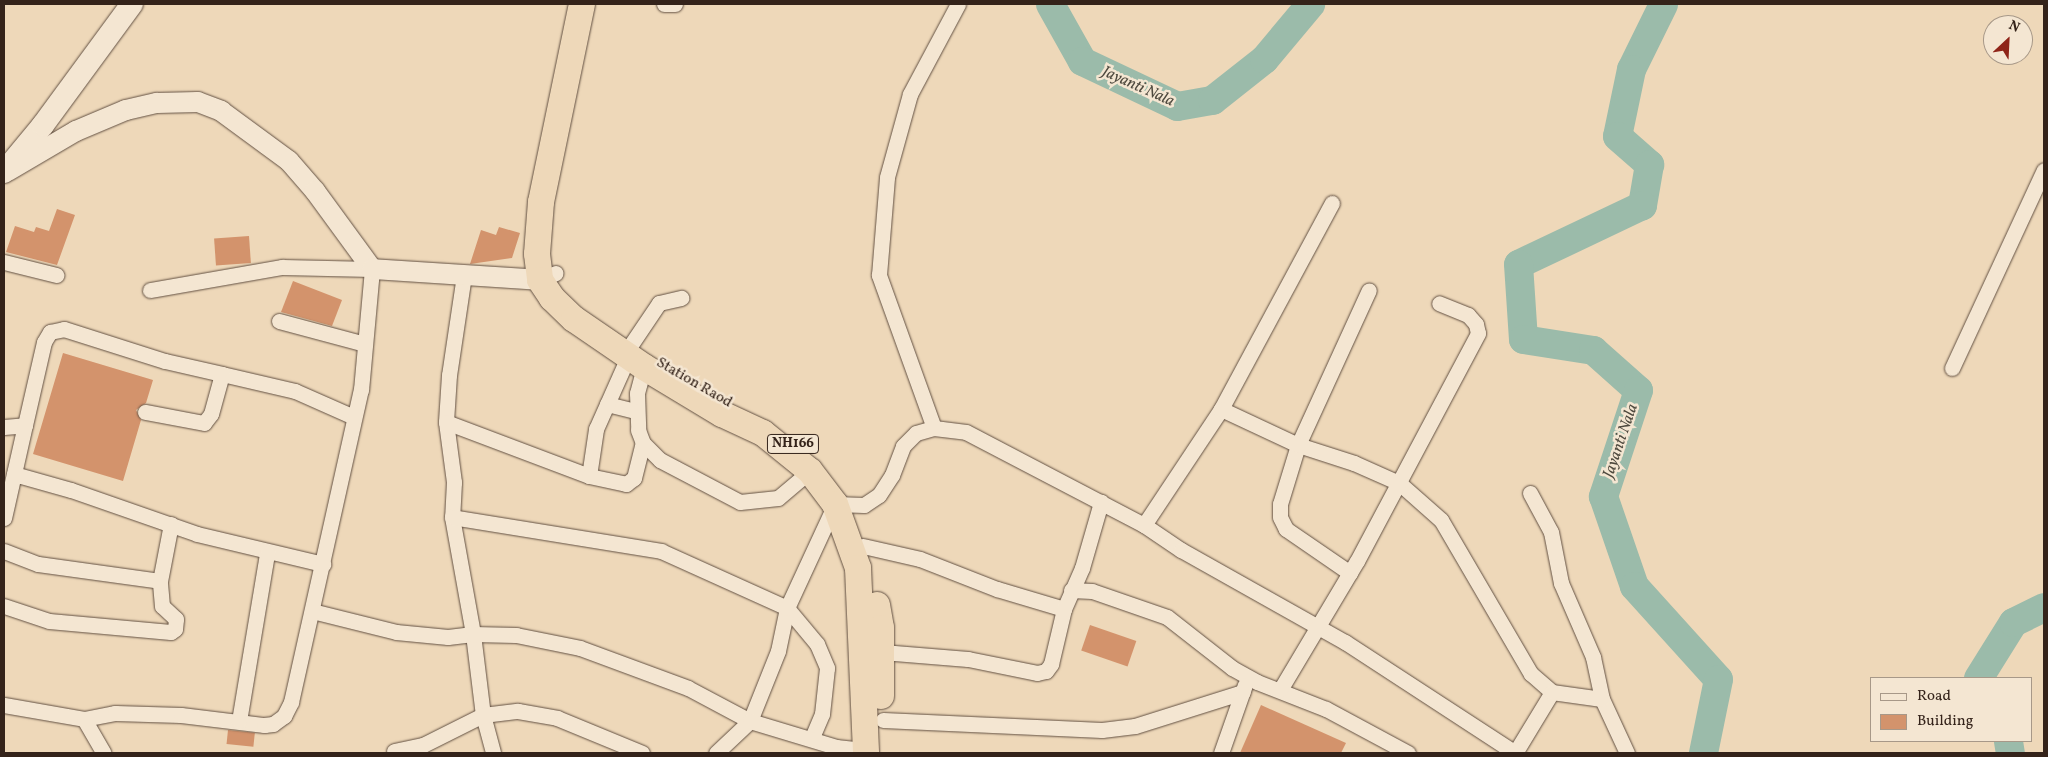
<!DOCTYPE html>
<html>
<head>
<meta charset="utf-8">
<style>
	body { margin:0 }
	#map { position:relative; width:2048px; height:757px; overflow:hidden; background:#eed8b9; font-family:Vollkorn,serif }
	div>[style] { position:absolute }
	.river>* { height:29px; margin:-14.5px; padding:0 14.5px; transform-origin:14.5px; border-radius:14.5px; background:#9bbbaa }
	.building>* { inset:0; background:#d3936c; transform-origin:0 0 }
	.roads { filter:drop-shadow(0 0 1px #625042) drop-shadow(0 0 1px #625042) }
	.minor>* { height:15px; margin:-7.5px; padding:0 7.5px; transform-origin:7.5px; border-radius:7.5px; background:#f4e6d2 }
	.tertiary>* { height:20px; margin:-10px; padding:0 10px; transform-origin:10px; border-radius:10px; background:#f4e6d2 }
	.secondary>* { height:22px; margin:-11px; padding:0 11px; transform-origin:11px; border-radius:11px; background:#f4e6d2 }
	.trunk>* { height:26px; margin:-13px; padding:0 13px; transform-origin:13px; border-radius:13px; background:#eed8b9 }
	span { translate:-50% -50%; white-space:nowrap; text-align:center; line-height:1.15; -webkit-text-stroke:5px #f4e6d2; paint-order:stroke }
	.shield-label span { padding:1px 4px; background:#f4e6d2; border:1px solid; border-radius:4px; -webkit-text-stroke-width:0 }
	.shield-label { font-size:14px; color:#34231a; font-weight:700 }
	.street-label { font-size:15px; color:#34231a }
	.water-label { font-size:16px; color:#4e493e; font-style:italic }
	.frame { position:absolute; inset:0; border:5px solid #34231a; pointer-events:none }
	.legend { position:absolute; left:1870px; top:677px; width:162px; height:65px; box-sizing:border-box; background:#f4e6d2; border:1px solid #a79888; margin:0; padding:6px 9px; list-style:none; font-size:15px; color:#34231a }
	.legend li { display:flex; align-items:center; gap:10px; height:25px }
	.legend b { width:25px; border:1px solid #a79888 }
	.north { position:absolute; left:1983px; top:15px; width:50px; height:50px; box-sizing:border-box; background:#f4e6d2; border:1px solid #a79888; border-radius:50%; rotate:25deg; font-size:14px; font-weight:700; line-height:20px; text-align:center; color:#34231a }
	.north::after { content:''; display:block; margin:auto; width:18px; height:22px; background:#8f2418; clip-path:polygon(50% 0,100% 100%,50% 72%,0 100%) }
</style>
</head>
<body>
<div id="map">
	<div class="river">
		<i style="left:1050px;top:4px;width:65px;rotate:60.7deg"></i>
		<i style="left:1082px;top:61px;width:105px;rotate:25.3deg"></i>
		<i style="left:1177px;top:106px;width:36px;rotate:-10deg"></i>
		<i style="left:1212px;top:100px;width:66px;rotate:-38.3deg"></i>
		<i style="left:1264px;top:59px;width:72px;rotate:-50.1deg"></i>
		<i style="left:1663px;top:4px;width:72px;rotate:116.2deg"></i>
		<i style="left:1631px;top:69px;width:68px;rotate:101.8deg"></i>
		<i style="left:1617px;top:136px;width:43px;rotate:41.2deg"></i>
		<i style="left:1649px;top:164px;width:42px;rotate:99.7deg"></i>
		<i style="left:1642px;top:205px;width:137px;rotate:154.6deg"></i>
		<i style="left:1518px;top:264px;width:75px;rotate:86.2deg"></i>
		<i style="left:1523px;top:339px;width:71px;rotate:8.9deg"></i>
		<i style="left:1593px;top:350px;width:60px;rotate:41.6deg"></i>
		<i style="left:1638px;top:390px;width:112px;rotate:108.3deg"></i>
		<i style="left:1603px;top:496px;width:95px;rotate:71deg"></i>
		<i style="left:1634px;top:586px;width:125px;rotate:47.9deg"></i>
		<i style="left:1718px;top:679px;width:76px;rotate:101.5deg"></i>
		<i style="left:1978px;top:678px;width:66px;rotate:-58deg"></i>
		<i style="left:2013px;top:622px;width:34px;rotate:-26deg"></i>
		<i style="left:2008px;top:741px;width:12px;rotate:81deg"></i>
	</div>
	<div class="building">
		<i style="clip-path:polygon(57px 209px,75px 215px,57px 265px,6px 252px,15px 226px,34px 232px,36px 227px,49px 231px)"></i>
		<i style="clip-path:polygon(499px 227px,520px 233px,512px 258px,470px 264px,481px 230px,496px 235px)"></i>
		<i style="left:249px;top:236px;width:27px;height:35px;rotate:86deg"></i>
		<i style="clip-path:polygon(293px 281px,342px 300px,332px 326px,281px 312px)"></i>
		<i style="clip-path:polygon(63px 353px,153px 380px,146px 403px,136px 410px,141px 420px,123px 481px,33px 454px)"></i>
		<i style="left:1090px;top:625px;width:49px;height:27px;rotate:19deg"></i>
		<i style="clip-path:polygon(1261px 705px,1346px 743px,1341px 753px,1240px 753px)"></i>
		<i style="left:228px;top:730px;width:27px;height:14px;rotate:6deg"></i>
	</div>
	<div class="roads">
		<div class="minor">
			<i style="left:664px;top:4px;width:11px"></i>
			<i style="left:4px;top:262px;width:54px;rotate:14deg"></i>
			<i style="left:464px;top:275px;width:101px;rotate:98.5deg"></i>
			<i style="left:449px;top:375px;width:47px;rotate:93.7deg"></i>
			<i style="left:446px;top:422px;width:61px;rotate:82.4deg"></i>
			<i style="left:454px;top:482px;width:35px;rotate:93deg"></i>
			<i style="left:452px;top:517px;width:119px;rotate:79.8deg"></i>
			<i style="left:473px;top:634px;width:82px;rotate:83deg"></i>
			<i style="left:483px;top:715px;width:39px;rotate:75deg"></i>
			<i style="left:540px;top:280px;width:17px;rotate:-24deg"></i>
			<i style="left:279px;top:321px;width:89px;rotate:15deg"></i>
			<i style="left:630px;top:346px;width:52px;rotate:-56deg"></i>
			<i style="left:659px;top:303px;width:23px;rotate:-13deg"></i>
			<i style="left:644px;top:367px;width:27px;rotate:105deg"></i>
			<i style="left:637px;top:393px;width:37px;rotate:88deg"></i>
			<i style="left:638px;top:430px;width:14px;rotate:69deg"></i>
			<i style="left:643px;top:443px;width:24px;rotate:45deg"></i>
			<i style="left:660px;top:460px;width:90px;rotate:27.7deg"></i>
			<i style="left:740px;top:502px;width:38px;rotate:-6deg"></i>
			<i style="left:778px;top:498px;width:42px;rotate:-40.2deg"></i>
			<i style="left:1952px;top:368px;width:218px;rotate:-65.1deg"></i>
			<i style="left:222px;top:374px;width:75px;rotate:13.1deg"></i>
			<i style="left:295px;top:391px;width:64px;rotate:23.8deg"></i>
			<i style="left:607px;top:404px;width:30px;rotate:14deg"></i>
			<i style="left:446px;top:422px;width:153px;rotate:20.7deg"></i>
			<i style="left:589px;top:476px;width:48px;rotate:-81.5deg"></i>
			<i style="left:596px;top:429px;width:79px;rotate:-66deg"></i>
			<i style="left:4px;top:427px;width:21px;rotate:-5deg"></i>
			<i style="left:25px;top:425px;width:85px;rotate:-77.1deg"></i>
			<i style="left:44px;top:342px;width:12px;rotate:-59deg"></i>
			<i style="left:50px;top:332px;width:14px;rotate:-12deg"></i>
			<i style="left:64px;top:329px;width:106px;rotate:17.6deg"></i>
			<i style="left:165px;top:361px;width:58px;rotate:12.8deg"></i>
			<i style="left:222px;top:374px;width:41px;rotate:105.4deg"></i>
			<i style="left:211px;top:414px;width:11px;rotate:128deg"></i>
			<i style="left:204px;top:423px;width:60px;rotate:-169.4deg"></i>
			<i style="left:934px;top:428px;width:163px;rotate:-109.8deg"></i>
			<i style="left:879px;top:275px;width:98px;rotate:-85.3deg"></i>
			<i style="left:887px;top:177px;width:86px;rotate:-74.5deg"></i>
			<i style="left:910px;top:94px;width:102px;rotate:-61.9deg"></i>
			<i style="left:14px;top:474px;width:59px;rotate:15.7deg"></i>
			<i style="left:71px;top:490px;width:133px;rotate:19.2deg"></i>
			<i style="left:197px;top:534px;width:130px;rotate:13.4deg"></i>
			<i style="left:589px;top:476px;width:38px;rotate:12deg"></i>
			<i style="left:626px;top:484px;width:10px;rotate:-37deg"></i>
			<i style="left:634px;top:478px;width:36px;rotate:-76deg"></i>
			<i style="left:1530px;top:493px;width:44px;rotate:61.7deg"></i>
			<i style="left:1551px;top:532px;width:52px;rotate:78.9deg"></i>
			<i style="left:1561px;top:583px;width:81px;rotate:66.6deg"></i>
			<i style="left:1593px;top:657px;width:43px;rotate:77.9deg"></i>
			<i style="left:1602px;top:699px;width:60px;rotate:65.2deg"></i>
			<i style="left:452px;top:517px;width:212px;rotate:9.2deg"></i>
			<i style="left:661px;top:551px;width:138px;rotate:24.3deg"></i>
			<i style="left:787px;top:608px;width:47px;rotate:50.2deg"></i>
			<i style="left:817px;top:644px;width:26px;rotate:67deg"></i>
			<i style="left:827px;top:668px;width:46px;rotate:96.2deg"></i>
			<i style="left:822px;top:714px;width:26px;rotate:113deg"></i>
			<i style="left:4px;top:518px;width:95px;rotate:-77.3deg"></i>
			<i style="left:1144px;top:525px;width:139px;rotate:-56.4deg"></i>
			<i style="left:1221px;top:409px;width:234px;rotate:-61.7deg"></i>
			<i style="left:863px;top:546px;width:58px;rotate:12.8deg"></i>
			<i style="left:920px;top:559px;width:83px;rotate:21.3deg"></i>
			<i style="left:997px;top:589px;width:70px;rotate:16.6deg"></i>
			<i style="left:4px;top:551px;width:36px;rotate:21deg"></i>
			<i style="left:38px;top:564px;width:123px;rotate:7.9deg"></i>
			<i style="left:1350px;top:573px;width:78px;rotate:-145.5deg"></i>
			<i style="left:1286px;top:529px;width:13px;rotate:-117deg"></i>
			<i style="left:1280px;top:517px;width:13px;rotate:-90deg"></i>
			<i style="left:1280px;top:504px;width:62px;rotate:-73deg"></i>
			<i style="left:1298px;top:445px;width:170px;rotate:-65.4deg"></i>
			<i style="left:1071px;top:590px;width:21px;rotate:3deg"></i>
			<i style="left:1092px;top:591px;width:79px;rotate:19.1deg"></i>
			<i style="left:1167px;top:617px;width:83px;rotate:38.1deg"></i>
			<i style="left:1232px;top:668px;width:29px;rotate:29deg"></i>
			<i style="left:1257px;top:682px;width:74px;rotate:21.4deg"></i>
			<i style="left:1326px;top:709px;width:93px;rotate:28.2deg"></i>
			<i style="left:4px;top:606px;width:47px;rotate:18.4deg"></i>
			<i style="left:49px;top:621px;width:122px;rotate:5.2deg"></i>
			<i style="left:171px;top:632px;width:5px;rotate:-37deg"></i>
			<i style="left:175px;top:629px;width:10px;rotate:-84deg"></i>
			<i style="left:176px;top:619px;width:19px;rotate:-137deg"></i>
			<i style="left:162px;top:606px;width:25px;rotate:-95deg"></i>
			<i style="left:160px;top:581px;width:58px;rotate:-79.1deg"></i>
			<i style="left:312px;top:611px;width:87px;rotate:14deg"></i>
			<i style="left:396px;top:632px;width:52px;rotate:5.5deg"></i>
			<i style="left:448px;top:637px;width:25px;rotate:-7deg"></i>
			<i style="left:473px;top:634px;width:43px;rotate:1.3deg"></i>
			<i style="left:516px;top:635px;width:65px;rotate:11.5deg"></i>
			<i style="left:580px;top:648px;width:115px;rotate:20.3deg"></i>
			<i style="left:688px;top:688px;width:70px;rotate:28deg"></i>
			<i style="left:750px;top:721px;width:75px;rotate:-68.2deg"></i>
			<i style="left:778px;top:651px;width:44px;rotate:-78.2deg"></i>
			<i style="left:787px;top:608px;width:115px;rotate:-65.2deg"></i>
			<i style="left:835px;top:504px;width:29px;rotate:2deg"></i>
			<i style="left:864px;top:505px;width:18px;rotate:-34deg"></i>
			<i style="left:879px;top:495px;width:24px;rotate:-57deg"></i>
			<i style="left:892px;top:475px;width:31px;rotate:-69deg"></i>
			<i style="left:903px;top:446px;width:18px;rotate:-45deg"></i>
			<i style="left:916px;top:433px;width:19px;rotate:-16deg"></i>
			<i style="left:934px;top:428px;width:32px;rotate:7deg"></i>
			<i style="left:966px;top:432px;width:201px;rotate:27.6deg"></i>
			<i style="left:1144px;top:525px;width:45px;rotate:34deg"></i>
			<i style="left:1181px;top:550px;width:188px;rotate:29.3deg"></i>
			<i style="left:1345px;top:642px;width:203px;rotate:33.1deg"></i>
			<i style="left:1515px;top:753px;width:71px;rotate:-58.8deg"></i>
			<i style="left:1552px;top:692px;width:28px;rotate:-139deg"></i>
			<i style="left:1531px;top:674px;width:178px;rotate:-120.3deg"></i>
			<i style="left:1441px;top:520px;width:56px;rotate:-138.6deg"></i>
			<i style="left:1399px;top:483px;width:49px;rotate:-156deg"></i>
			<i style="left:1354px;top:463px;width:59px;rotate:-162.2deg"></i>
			<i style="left:1298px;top:445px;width:85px;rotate:-154.9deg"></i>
			<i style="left:882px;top:652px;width:86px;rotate:4.7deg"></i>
			<i style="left:968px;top:659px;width:70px;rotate:11.5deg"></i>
			<i style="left:1037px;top:673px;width:9px;rotate:-13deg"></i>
			<i style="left:1046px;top:671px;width:9px;rotate:-54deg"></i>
			<i style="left:1051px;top:664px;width:57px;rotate:-76.7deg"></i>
			<i style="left:1064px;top:609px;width:45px;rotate:-66.3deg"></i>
			<i style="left:1082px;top:568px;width:69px;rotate:-73.9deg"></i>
			<i style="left:1280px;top:690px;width:150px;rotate:-59.2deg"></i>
			<i style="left:1357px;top:561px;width:258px;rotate:-62deg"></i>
			<i style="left:1478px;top:333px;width:9px;rotate:-103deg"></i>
			<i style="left:1476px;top:324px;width:12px;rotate:-132deg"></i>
			<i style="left:1468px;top:315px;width:31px;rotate:-158deg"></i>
			<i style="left:1552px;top:692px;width:50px;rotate:8deg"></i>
			<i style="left:4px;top:705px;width:81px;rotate:9.9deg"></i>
			<i style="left:84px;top:719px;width:39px;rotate:60deg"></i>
			<i style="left:84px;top:719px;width:32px;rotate:-11deg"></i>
			<i style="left:115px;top:713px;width:66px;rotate:1.7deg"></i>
			<i style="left:181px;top:715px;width:84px;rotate:6.9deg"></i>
			<i style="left:264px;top:725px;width:9px;rotate:-6deg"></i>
			<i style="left:273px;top:724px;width:14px;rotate:-36deg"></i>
			<i style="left:284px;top:716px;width:16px;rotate:-63deg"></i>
			<i style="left:291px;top:702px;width:320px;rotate:-77.4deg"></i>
			<i style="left:361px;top:390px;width:121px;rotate:-84.8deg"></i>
			<i style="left:372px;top:269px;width:90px;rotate:-178.7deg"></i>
			<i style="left:282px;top:267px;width:134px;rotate:170.1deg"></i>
			<i style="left:883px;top:720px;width:219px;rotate:2.6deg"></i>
			<i style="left:1102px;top:730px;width:33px;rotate:-7deg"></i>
			<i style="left:1135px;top:726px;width:113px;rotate:-17.5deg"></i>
			<i style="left:239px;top:721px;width:170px;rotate:-80.5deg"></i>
			<i style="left:394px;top:751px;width:30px;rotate:-12deg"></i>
			<i style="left:423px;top:745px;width:67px;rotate:-26.6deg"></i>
			<i style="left:483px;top:715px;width:35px;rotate:-7deg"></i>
			<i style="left:518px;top:711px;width:40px;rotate:10deg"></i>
			<i style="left:557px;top:718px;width:92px;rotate:22.4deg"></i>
			<i style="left:716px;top:753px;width:47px;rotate:-43.3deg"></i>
			<i style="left:750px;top:721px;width:90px;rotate:16.8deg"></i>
			<i style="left:836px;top:747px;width:30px;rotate:6deg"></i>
			<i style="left:1221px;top:753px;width:72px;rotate:-70.6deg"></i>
		</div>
		<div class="tertiary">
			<i style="left:8px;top:171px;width:79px;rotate:-30.5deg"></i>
			<i style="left:76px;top:131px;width:54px;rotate:-22.8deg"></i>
			<i style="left:126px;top:110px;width:32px;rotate:-13deg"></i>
			<i style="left:157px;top:103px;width:41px;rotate:-1.4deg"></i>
			<i style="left:198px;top:102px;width:25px;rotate:21deg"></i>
			<i style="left:221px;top:111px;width:84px;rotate:36.3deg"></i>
			<i style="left:289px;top:161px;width:40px;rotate:49deg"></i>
			<i style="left:315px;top:191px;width:97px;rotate:53.8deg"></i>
			<i style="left:372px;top:269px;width:168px;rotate:3.7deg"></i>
		</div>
		<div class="secondary">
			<i style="left:4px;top:172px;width:61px;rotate:-50.3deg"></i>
			<i style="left:43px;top:125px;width:150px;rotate:-53.7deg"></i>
		</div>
		<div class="trunk">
			<i style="left:582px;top:4px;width:202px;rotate:101.7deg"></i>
			<i style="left:541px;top:202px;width:52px;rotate:94.4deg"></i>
			<i style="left:537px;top:254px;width:26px;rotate:83deg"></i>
			<i style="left:540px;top:280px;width:22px;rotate:56deg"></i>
			<i style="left:552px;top:298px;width:30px;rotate:44deg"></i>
			<i style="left:574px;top:319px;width:85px;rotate:34.4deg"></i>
			<i style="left:644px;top:367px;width:91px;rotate:31.1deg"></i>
			<i style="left:722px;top:414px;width:45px;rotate:24.9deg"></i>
			<i style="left:763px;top:433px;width:60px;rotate:39deg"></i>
			<i style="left:810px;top:471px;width:41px;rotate:52.9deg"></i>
			<i style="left:835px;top:504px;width:68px;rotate:70.2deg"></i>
			<i style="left:858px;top:568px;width:185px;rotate:87.5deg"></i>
			<i style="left:877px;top:605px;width:23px;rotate:80deg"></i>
			<i style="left:881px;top:628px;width:68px;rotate:90deg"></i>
		</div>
	</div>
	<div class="shield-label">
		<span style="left:793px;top:444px">NH166</span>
	</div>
	<div class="street-label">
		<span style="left:694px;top:383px;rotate:30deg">Station Raod</span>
	</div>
	<div class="water-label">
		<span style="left:1138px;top:87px;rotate:24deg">Jayanti Nala</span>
		<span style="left:1621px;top:441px;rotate:-71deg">Jayanti Nala</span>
	</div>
	<div class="frame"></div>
	<ul class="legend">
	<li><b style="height:6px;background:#f4e6d2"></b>Road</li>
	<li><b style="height:14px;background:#d3936c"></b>Building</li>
	</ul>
	<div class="north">N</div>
</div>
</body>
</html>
